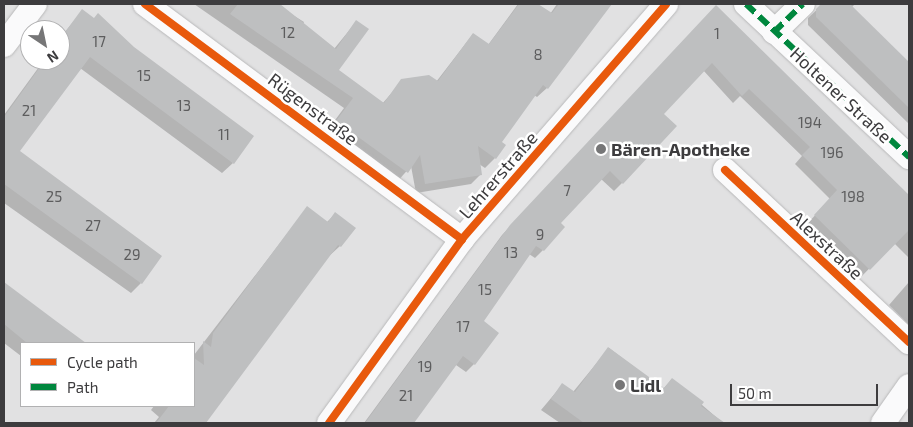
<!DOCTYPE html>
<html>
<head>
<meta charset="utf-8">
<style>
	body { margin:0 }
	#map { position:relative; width:913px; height:427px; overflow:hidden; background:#e1e1e2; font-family:"Exo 2",sans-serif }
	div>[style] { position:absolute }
	.shadow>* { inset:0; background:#0003 }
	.building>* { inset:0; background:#bebfc0 }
	.roads { filter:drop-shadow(0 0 1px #b8b8b9) drop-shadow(0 0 1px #b8b8b9) }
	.minor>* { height:24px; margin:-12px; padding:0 12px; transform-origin:12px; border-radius:12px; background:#fafafb }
	.quiet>* { height:6px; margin-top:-3px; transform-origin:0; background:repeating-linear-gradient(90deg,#00873e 0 12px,transparent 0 18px) }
	.cycleway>* { height:8px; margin:-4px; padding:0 4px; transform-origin:4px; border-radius:4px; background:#e8590c }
	.dots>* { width:14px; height:14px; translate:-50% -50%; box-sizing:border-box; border:2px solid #fff; border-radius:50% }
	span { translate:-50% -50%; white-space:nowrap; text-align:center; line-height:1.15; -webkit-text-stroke:5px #fff; paint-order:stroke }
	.number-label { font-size:15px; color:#5d5d5e }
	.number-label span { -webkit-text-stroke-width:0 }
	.street-label { font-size:18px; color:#3d3c3e }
	.poi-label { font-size:18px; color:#3d3c3e; font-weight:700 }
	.left { translate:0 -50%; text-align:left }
	.frame { position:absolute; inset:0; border:5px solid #3d3c3e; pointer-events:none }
	.legend { position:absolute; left:20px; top:342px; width:175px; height:65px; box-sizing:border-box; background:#fff; border:1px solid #b1b1b2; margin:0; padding:6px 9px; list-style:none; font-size:15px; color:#3d3c3e }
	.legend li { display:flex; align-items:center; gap:10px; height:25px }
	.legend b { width:25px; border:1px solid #b1b1b2 }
	.north { position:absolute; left:20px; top:20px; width:50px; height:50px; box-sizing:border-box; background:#fff; border:1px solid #b1b1b2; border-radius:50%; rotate:146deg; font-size:14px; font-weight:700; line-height:20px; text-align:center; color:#3d3c3e }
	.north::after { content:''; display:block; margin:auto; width:18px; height:22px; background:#767677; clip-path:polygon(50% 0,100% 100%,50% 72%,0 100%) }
	.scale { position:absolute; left:730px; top:384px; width:148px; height:22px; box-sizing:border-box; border:2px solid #3d3c3e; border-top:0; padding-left:6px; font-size:15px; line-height:18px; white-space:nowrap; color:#3d3c3e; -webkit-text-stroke:4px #fff; paint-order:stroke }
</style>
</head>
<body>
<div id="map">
	<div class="shadow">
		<i style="clip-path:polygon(194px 4px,275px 4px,304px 22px,302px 26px,334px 49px,356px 22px,337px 70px,382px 104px,402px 81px,436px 82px,473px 34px,488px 45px,518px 4px,536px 4px,550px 14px,557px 4px,610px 4px,547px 88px,537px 97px,534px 95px,500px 142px,504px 145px,495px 158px,485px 168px,479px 164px,481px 174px,471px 184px,416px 193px,411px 166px,397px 182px,327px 131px,344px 108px)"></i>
		<i style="clip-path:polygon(823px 4px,855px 4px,852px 7px,909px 64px,909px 124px,808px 25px,808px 18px)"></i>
		<i style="clip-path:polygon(716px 7px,909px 196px,909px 258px,894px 243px,861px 277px,807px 224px,830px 199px,795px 164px,802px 156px,740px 96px,733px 103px,703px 70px,662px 114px,622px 183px,614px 191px,601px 179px,559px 223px,543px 250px,535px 258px,529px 254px,482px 322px,497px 333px,474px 364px,466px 372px,456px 365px,408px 423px,364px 423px,502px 235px)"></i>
		<i style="clip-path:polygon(82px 11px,233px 163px,222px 173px,80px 68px,19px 151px,141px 283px,131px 293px,4px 203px,4px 115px,44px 60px,60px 60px,60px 38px)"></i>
		<i style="clip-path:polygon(307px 208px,327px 222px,335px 214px,340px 246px,328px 257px,205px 423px,154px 423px,159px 417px,151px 410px,154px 406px,194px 406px,194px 355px)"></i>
		<i style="clip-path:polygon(909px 282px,909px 325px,889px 305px)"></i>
		<i style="clip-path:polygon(4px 284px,84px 343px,21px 343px,21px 356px,4px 343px)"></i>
		<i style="clip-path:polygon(609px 348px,663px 389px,672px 379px,723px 423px,560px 423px,541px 410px,562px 385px,573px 392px)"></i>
	</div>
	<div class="building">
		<i style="clip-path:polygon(238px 4px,280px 4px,336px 49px,356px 20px,369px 29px,339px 70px,384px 103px,401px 79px,429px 75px,438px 81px,473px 33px,489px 44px,519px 4px,538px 4px,552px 13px,559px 4px,612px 4px,548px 89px,543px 85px,502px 142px,506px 145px,496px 159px,478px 146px,482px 175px,425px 184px,420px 155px,408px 173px,336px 121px,353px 98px,230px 14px)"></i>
		<i style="clip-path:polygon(821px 4px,850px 4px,909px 62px,909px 108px,816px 17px,816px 9px)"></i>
		<i style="clip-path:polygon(716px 5px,909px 195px,909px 230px,870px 270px,814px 215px,837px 190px,802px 155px,810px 147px,749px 89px,742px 96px,712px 63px,664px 114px,677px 126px,623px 184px,610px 171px,561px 223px,565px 227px,544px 251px,536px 246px,484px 321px,499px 333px,475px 365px,463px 356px,414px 423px,365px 423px,510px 225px)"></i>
		<i style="clip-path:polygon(82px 9px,94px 18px,98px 13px,134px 47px,254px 136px,234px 164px,90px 57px,20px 151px,162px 256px,142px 284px,4px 184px,4px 117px,45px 60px,60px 60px,60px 39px)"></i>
		<i style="clip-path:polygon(307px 206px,328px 222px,335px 212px,356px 228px,341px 247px,338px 245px,206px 423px,156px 423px,169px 406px,194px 406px,194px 358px,204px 365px,203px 341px,211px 347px,213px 333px)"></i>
		<i style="clip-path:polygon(4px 282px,56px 321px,86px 343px,27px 343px,4px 324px)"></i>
		<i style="clip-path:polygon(608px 347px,664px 388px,672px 378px,704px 402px,701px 406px,725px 423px,584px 423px,551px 399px,562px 383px,575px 392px)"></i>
	</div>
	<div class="roads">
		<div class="minor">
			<i style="left:145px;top:4px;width:395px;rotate:36.6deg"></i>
			<i style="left:746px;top:4px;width:224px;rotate:43.2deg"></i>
			<i style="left:774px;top:32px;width:40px;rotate:-44deg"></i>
			<i style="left:4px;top:45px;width:51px;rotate:-52.9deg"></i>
			<i style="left:725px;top:170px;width:252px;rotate:43.1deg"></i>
			<i style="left:329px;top:423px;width:227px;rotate:-54.1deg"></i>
			<i style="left:462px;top:239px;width:311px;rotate:-49deg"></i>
			<i style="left:883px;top:423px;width:45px;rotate:-54.9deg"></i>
		</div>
	</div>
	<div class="quiet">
		<i style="left:746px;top:4px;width:224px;rotate:43.2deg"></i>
		<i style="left:774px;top:32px;width:40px;rotate:-44deg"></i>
	</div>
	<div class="cycleway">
		<i style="left:145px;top:4px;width:395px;rotate:36.6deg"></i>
		<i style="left:725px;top:170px;width:252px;rotate:43.1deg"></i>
		<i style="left:329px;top:423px;width:227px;rotate:-54.1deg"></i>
		<i style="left:462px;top:239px;width:311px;rotate:-49deg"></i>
	</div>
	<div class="dots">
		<i style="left:601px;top:149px;background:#767677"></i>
		<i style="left:620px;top:385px;background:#767677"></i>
	</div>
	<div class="number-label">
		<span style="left:288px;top:33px">12</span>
		<span style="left:717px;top:34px">1</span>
		<span style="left:99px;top:42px">17</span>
		<span style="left:538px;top:55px">8</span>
		<span style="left:144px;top:76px">15</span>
		<span style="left:184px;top:106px">13</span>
		<span style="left:29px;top:111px">21</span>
		<span style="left:810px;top:123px">194</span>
		<span style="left:224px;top:135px">11</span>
		<span style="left:832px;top:153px">196</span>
		<span style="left:567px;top:191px">7</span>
		<span style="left:54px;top:197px">25</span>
		<span style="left:853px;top:197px">198</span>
		<span style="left:93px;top:226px">27</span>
		<span style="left:540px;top:235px">9</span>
		<span style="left:511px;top:253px">13</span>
		<span style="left:132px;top:255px">29</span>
		<span style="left:485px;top:290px">15</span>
		<span style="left:463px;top:327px">17</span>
		<span style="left:425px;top:367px">19</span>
		<span style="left:406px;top:396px">21</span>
	</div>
	<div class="street-label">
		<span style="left:841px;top:95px;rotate:43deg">Holtener Straße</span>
		<span style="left:313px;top:109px;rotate:37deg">Rügenstraße</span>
		<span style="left:498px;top:175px;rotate:-49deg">Lehrerstraße</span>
		<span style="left:827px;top:245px;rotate:43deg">Alexstraße</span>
	</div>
	<div class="poi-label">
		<span class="left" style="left:611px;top:149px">Bären-Apotheke</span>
		<span class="left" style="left:630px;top:385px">Lidl</span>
	</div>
	<div class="frame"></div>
	<ul class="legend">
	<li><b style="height:6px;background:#e8590c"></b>Cycle path</li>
	<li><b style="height:6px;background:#00873e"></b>Path</li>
	</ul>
	<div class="north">N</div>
	<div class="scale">50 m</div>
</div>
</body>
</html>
